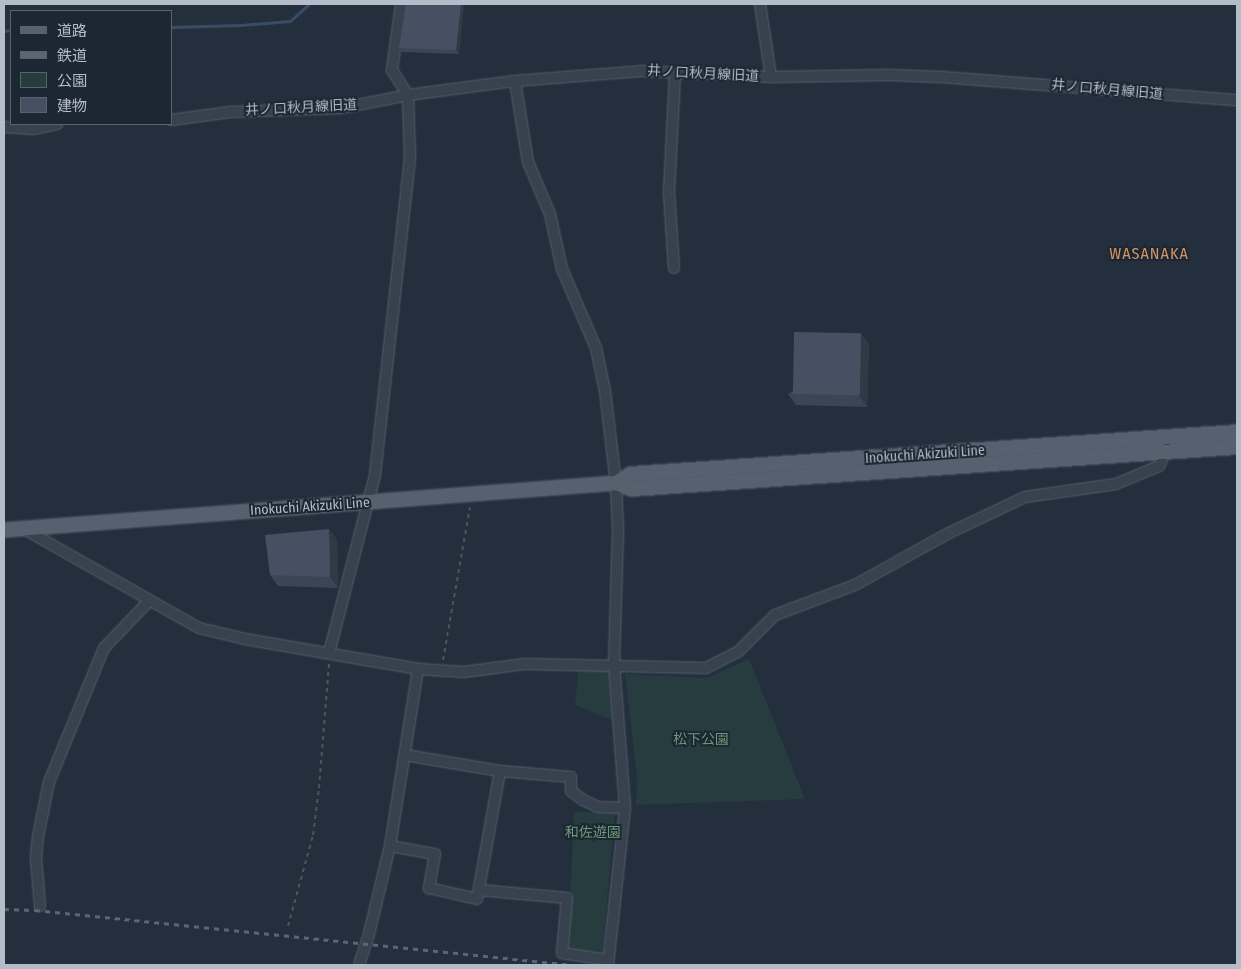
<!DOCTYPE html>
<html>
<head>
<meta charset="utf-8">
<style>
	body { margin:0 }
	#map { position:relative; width:1241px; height:969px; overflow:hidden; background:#242f3e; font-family:"Fira Sans Condensed","Noto Sans JP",sans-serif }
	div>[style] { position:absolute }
	.green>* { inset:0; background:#263c3f }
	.stream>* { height:3px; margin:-1.5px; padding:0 1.5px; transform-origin:1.5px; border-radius:1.5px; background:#394c67 }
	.path>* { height:2px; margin-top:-1px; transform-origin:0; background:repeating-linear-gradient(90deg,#44595c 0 4px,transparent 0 8px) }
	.roads { filter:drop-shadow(0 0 1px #565f6c) drop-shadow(0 0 1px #565f6c) }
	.minor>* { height:10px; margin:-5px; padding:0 5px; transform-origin:5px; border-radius:5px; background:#38414e }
	.major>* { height:14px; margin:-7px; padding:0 7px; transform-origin:7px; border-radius:7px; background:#56606e }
	.rail>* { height:3px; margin-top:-1.5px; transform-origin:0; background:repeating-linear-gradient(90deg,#5a6575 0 5px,transparent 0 10px) }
	.wall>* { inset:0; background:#3b4654 }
	.shaded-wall>* { inset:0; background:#303945 }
	.building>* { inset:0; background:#455162; transform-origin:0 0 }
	span { translate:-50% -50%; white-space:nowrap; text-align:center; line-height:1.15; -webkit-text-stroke:4px #1d2633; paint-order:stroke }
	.street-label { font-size:14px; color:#b4bcc9 }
	.park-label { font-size:14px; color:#6b9a76 }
	.quarter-label { font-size:16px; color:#d59563; letter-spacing:1px }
	.frame { position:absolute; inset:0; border:5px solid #b4bcc9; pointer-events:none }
	.legend { position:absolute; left:10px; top:10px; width:162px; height:115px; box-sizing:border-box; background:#1d2633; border:1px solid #59626f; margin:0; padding:6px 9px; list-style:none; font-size:15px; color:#b4bcc9 }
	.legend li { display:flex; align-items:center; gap:10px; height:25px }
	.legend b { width:25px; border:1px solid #59626f }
</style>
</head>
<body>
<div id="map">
	<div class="green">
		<i style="clip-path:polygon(749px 659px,805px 799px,636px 805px,637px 776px,625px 674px,707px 678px)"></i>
		<i style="clip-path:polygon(579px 664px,609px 670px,612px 720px,575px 705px)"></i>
		<i style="clip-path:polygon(574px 812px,615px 812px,602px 956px,568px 950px)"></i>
	</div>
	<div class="stream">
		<i style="left:171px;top:27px;width:70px;rotate:-1.6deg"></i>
		<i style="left:241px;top:25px;width:49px;rotate:-4.7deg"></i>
		<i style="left:290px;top:21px;width:25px;rotate:-42deg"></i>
		<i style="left:4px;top:31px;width:7px;rotate:-8deg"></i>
	</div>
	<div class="path">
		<i style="left:443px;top:660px;width:155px;rotate:-80deg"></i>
		<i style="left:288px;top:926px;width:94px;rotate:-74.6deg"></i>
		<i style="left:313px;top:835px;width:47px;rotate:-82.7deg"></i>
		<i style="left:319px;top:788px;width:125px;rotate:-85.4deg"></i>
	</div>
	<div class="roads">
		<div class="minor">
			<i style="left:760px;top:4px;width:74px;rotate:81.4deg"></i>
			<i style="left:515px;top:81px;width:82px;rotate:80.9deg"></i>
			<i style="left:528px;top:162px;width:56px;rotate:67.1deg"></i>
			<i style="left:550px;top:214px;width:56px;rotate:77.7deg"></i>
			<i style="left:562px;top:269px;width:86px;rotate:66.7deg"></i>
			<i style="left:596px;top:348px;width:44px;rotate:78.2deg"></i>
			<i style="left:605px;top:391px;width:93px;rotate:83.2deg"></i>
			<i style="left:616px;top:483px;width:47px;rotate:87.6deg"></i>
			<i style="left:618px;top:530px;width:134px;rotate:91.7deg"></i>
			<i style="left:614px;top:664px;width:144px;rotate:85.6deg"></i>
			<i style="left:625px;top:808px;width:158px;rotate:96.2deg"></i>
			<i style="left:171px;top:120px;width:60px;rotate:-7.7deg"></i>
			<i style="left:230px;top:112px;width:112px;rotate:-2deg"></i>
			<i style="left:342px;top:108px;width:67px;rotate:-11.1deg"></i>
			<i style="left:408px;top:95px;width:108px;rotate:-7.5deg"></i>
			<i style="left:515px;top:81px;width:126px;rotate:-4.5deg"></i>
			<i style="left:641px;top:71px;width:130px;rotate:2.6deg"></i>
			<i style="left:771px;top:77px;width:118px;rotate:-1deg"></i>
			<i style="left:889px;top:75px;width:53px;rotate:2.2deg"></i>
			<i style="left:942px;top:77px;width:296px;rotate:4.5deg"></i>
			<i style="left:4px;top:127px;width:29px;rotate:4deg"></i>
			<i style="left:33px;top:129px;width:25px;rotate:-12deg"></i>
			<i style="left:674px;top:268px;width:76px;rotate:-93.8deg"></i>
			<i style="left:669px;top:192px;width:120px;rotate:-87.1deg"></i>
			<i style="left:24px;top:529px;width:201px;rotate:29.5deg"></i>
			<i style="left:199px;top:628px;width:47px;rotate:13.4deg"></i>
			<i style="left:245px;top:639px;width:176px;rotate:9.8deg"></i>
			<i style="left:418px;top:669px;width:46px;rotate:3.7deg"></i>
			<i style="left:464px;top:672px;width:62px;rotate:-7.5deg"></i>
			<i style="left:525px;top:664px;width:181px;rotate:1.3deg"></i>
			<i style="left:706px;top:668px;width:36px;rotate:-27deg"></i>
			<i style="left:738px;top:652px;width:52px;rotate:-45deg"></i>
			<i style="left:775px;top:615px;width:85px;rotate:-20.6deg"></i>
			<i style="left:855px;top:585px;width:107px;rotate:-29deg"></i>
			<i style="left:949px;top:533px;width:84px;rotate:-25.3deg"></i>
			<i style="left:1025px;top:497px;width:92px;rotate:-8.1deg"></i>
			<i style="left:1116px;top:484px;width:47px;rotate:-22.7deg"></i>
			<i style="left:1159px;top:466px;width:19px;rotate:-65deg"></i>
			<i style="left:329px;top:653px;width:184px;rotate:-75.5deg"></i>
			<i style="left:375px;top:475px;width:319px;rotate:-83.7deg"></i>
			<i style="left:410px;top:158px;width:63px;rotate:-91.8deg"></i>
			<i style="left:408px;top:95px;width:30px;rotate:-123deg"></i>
			<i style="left:392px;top:70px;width:67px;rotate:-82.2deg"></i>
			<i style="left:405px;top:755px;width:96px;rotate:9.6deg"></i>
			<i style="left:500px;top:771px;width:71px;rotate:4.8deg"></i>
			<i style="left:571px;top:777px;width:14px;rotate:90deg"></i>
			<i style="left:571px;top:791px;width:15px;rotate:37deg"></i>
			<i style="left:583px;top:800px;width:17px;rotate:25deg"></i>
			<i style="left:598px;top:807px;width:27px;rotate:2deg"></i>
			<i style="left:390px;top:846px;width:46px;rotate:10.1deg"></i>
			<i style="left:435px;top:854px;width:35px;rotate:100deg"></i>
			<i style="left:429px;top:888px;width:49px;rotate:12.9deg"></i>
			<i style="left:477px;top:899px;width:130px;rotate:-79.8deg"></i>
			<i style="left:479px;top:890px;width:88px;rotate:5.2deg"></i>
			<i style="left:567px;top:898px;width:55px;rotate:95.2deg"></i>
			<i style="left:562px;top:953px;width:47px;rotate:8.7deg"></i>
			<i style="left:40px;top:906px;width:48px;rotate:-94.8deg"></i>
			<i style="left:36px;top:858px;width:21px;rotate:-85deg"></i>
			<i style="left:38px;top:837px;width:56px;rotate:-78.7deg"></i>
			<i style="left:49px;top:782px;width:145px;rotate:-67.7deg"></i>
			<i style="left:104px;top:648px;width:66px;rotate:-46.2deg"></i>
			<i style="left:359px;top:965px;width:28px;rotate:-72deg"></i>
			<i style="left:368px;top:938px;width:95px;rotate:-76.6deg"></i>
			<i style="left:390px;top:846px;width:179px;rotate:-81deg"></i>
		</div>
		<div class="major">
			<i style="left:616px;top:483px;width:17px;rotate:-31deg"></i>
			<i style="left:631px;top:474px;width:607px;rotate:-3.96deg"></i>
			<i style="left:4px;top:530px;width:614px;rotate:-4.39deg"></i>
			<i style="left:616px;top:483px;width:17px;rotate:21deg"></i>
			<i style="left:632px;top:489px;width:606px;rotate:-3.97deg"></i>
		</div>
	</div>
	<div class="rail">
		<i style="left:4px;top:909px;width:31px;rotate:2deg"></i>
		<i style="left:35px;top:910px;width:541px;rotate:5.84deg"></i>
	</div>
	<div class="wall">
		<i style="clip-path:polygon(464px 4px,459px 54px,401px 52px,399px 48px)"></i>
		<i style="clip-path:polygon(869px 344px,867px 407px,796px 405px,788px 394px)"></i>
		<i style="clip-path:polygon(329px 529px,337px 540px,338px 588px,278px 586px,270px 575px)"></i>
	</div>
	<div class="shaded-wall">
		<i style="clip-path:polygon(461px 4px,464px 4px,459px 54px,456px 50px)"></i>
		<i style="clip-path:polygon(861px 333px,869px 344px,867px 407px,859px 396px)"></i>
		<i style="clip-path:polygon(329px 529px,337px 540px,338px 588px,330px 577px)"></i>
	</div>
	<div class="building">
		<i style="clip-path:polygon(406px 4px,461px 4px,456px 50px,399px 48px)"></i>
		<i style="left:794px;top:332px;width:67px;height:62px;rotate:1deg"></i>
		<i style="clip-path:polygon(329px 529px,330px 577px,270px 575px,265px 535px)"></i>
	</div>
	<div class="street-label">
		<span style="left:703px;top:74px;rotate:3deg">井ノ口秋月線旧道</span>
		<span style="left:1107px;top:90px;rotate:5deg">井ノ口秋月線旧道</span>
		<span style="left:301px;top:108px;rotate:-3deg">井ノ口秋月線旧道</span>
		<span style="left:925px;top:455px;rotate:-4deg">Inokuchi Akizuki Line</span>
		<span style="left:310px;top:507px;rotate:-4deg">Inokuchi Akizuki Line</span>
	</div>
	<div class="park-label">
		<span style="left:701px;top:740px">松下公園</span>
		<span style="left:593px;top:833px">和佐遊園</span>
	</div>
	<div class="quarter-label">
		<span style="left:1149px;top:254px">WASANAKA</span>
	</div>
	<div class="frame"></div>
	<ul class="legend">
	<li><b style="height:6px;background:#56606e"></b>道路</li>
	<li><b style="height:6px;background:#5a6575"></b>鉄道</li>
	<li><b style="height:14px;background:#263c3f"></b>公園</li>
	<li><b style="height:14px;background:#455162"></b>建物</li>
	</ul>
</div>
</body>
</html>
